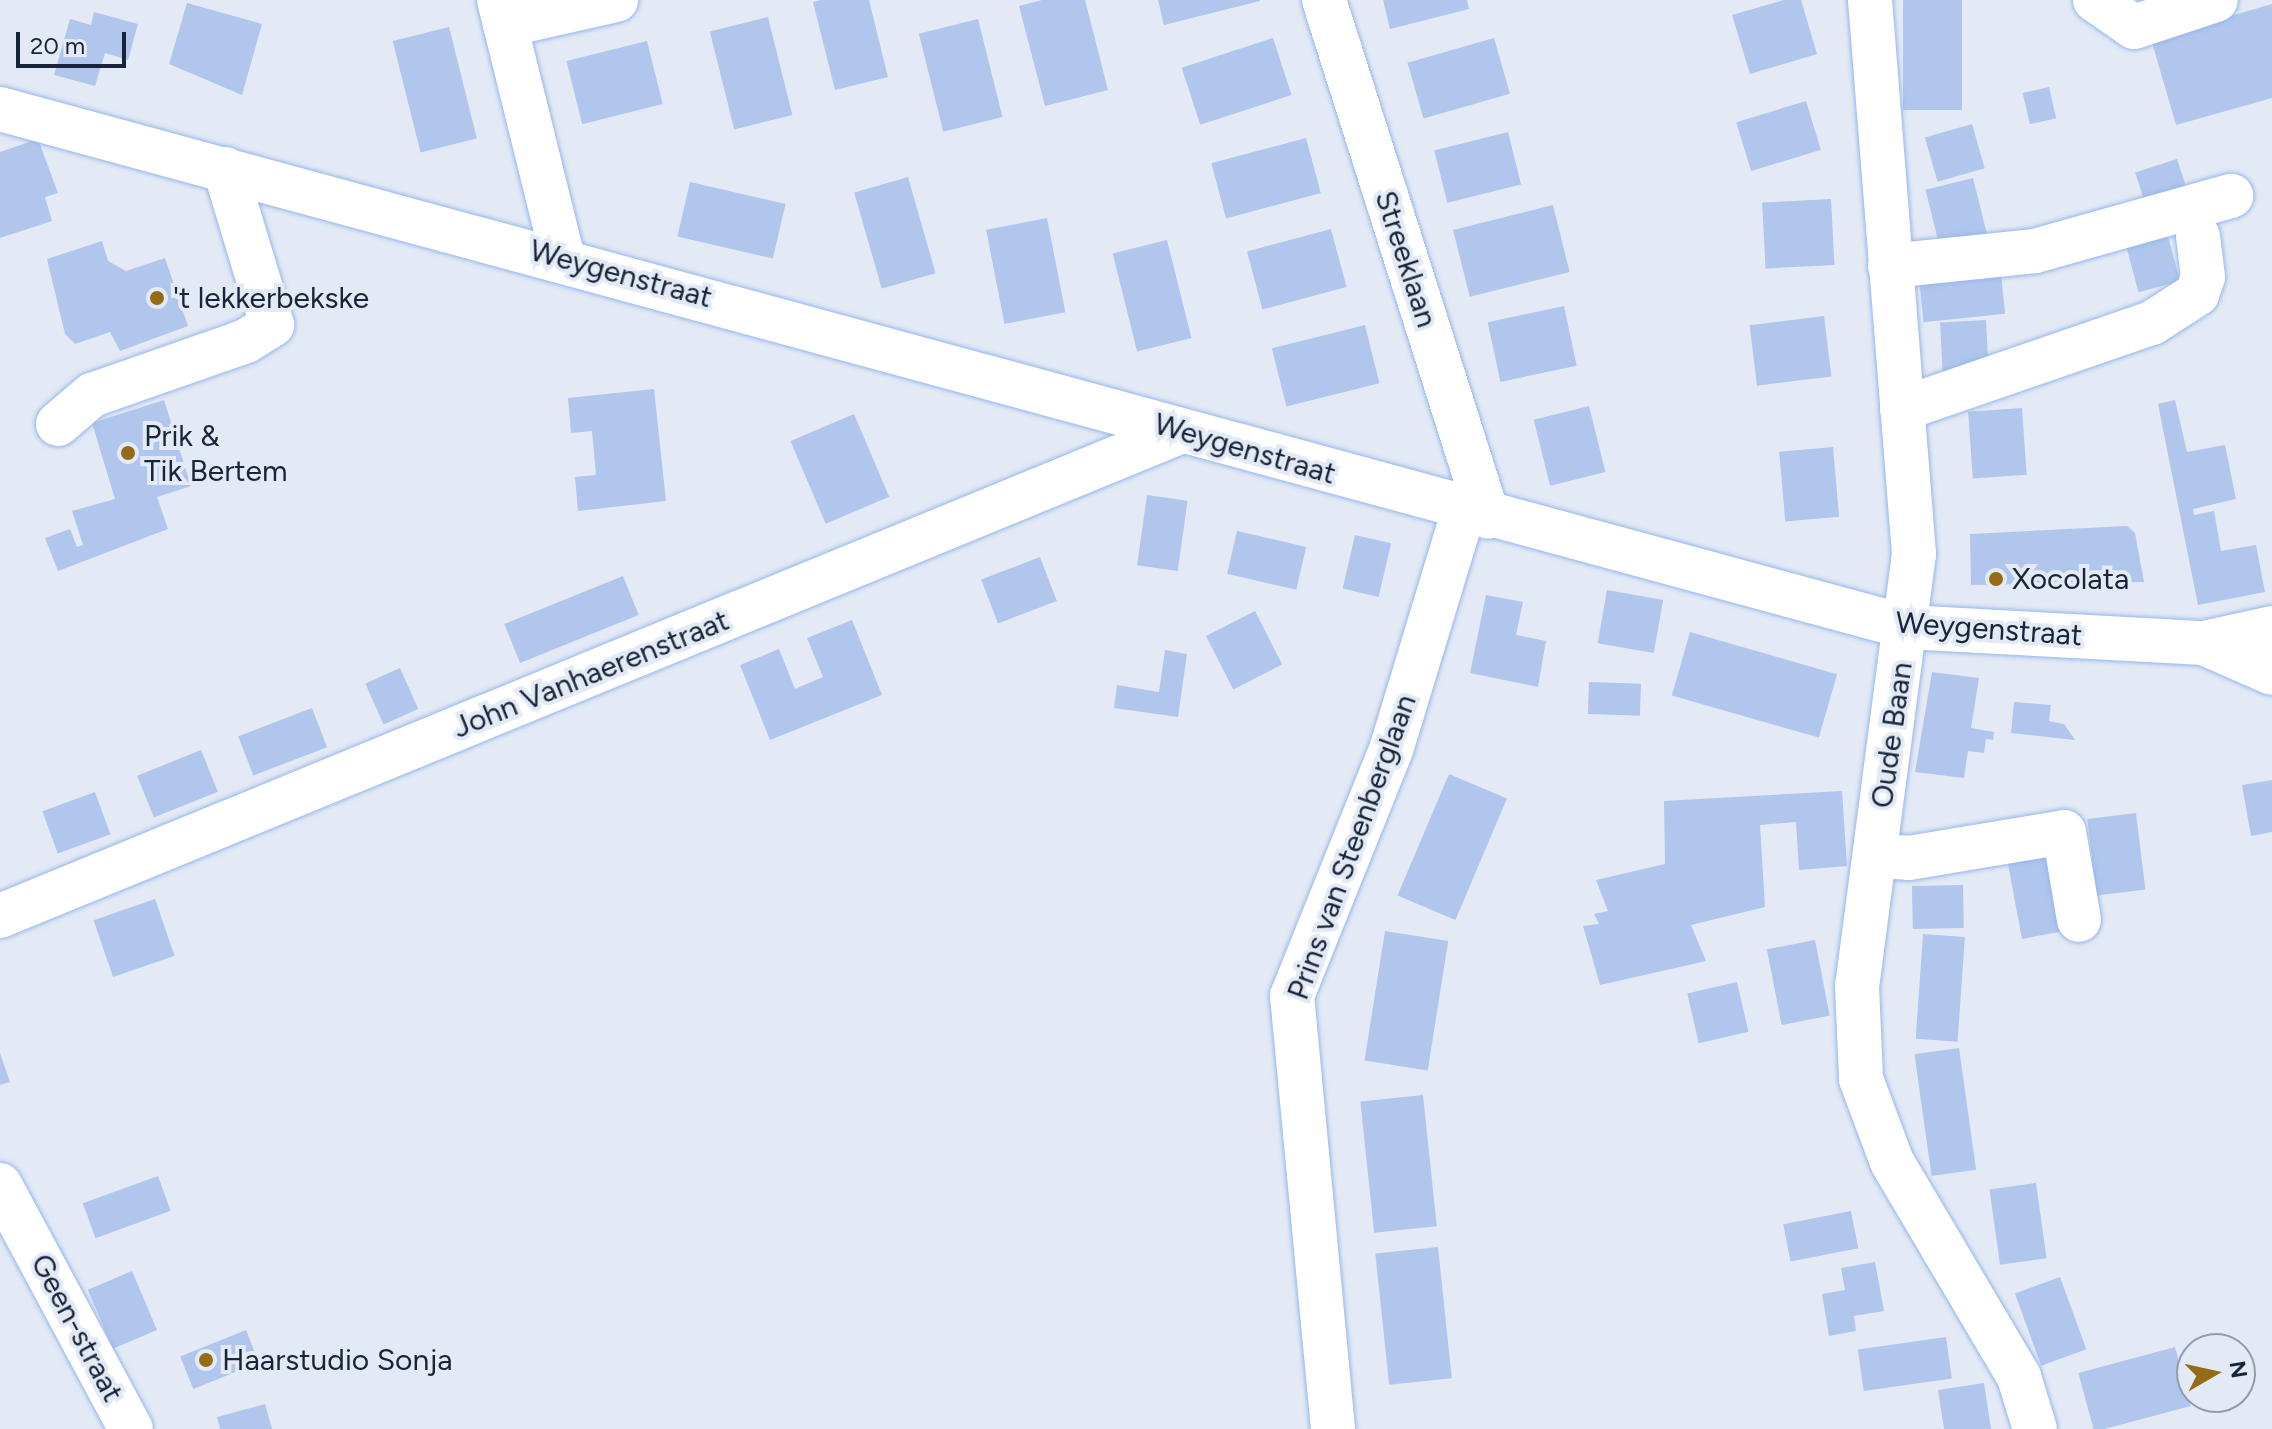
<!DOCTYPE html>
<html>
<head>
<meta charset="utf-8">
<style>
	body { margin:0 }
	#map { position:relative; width:2272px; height:1429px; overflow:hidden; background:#e3eaf5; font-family:Figtree,sans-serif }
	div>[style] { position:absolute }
	.building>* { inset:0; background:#b0c6ec; transform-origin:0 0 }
	.roads { filter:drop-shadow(0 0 2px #97b6ec) drop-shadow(0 0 2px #97b6ec) }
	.minor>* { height:44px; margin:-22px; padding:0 22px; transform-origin:22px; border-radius:22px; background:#fff }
	.dots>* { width:22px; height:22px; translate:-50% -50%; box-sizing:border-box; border:4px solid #e3eaf5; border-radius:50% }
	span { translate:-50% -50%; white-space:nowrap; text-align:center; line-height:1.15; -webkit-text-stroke:8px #e3eaf5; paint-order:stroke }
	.street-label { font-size:30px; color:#182439 }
	.poi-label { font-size:30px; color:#182439 }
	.left { translate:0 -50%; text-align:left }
	.north { position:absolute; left:2176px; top:1333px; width:80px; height:80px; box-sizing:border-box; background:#e3eaf5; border:2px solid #929baa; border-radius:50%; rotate:81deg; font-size:22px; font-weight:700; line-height:32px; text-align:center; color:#182439 }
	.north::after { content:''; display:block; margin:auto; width:28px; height:36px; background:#946c16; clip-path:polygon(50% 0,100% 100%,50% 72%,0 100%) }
	.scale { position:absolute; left:16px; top:32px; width:110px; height:36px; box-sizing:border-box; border:4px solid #182439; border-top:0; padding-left:10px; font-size:24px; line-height:28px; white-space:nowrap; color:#182439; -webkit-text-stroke:6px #e3eaf5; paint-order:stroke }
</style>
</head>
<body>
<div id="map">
	<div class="building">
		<i style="clip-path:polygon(821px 0,869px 0,888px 77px,835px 90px,813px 2px)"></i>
		<i style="clip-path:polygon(1042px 0,1085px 0,1108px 90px,1045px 106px,1019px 6px)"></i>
		<i style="clip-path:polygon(1158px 0,1260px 0,1260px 1px,1164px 25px)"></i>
		<i style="clip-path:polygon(1383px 0,1467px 0,1469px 9px,1390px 29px)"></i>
		<i style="clip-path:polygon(1784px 0,1801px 0,1817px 54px,1750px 74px,1732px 15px)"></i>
		<i style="left:1903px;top:0;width:59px;height:110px"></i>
		<i style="clip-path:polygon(187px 3px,262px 24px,242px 95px,169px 64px)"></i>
		<i style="clip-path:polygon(2272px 4px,2272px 98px,2176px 125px,2151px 39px)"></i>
		<i style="clip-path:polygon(94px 12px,138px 24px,128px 60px,105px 53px,95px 86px,54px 75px,70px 19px,91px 25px)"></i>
		<i style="left:768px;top:17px;width:101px;height:60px;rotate:76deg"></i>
		<i style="left:978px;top:19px;width:101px;height:61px;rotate:76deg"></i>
		<i style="left:449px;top:27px;width:115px;height:58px;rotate:76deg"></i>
		<i style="left:1273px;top:38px;width:60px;height:96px;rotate:72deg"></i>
		<i style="left:1494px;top:38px;width:58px;height:90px;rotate:74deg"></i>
		<i style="left:647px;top:41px;width:65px;height:83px;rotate:76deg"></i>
		<i style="left:2049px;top:87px;width:32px;height:27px;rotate:77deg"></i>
		<i style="left:1806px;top:101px;width:51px;height:73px;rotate:73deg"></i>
		<i style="left:1972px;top:124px;width:46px;height:49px;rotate:74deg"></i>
		<i style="left:1508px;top:132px;width:54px;height:76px;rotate:76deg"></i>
		<i style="left:1306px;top:138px;width:57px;height:98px;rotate:75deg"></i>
		<i style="clip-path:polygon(38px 139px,58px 193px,45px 197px,52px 221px,0 238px,0 152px)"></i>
		<i style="left:2177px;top:159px;width:38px;height:44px;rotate:72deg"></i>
		<i style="left:908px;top:177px;width:100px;height:56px;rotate:74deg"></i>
		<i style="left:1973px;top:178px;width:61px;height:49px;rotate:76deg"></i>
		<i style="left:690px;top:182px;width:98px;height:56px;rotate:13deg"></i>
		<i style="left:1831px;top:199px;width:66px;height:69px;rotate:87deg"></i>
		<i style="left:1553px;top:205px;width:69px;height:103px;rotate:76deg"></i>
		<i style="left:1047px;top:218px;width:96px;height:62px;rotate:79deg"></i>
		<i style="left:2165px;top:225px;width:58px;height:43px;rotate:75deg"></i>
		<i style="left:1331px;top:229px;width:60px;height:87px;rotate:75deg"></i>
		<i style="left:1167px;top:240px;width:101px;height:56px;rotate:76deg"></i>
		<i style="clip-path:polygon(102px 241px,108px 261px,126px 271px,165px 258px,188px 326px,120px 351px,110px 332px,75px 344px,65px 334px,47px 259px)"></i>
		<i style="left:2000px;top:265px;width:49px;height:82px;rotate:84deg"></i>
		<i style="left:1564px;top:306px;width:61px;height:78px;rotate:78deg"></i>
		<i style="left:1824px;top:316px;width:61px;height:75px;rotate:83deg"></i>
		<i style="left:1986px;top:320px;width:56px;height:46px;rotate:87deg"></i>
		<i style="left:1365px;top:325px;width:60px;height:96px;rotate:76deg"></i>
		<i style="clip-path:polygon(654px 389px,666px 501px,578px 511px,575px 477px,596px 475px,592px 431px,571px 433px,568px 398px)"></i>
		<i style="clip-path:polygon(164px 400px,191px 486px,157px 497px,168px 529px,58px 571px,45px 538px,70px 529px,77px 547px,83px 545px,72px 511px,115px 499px,92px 423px)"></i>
		<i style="clip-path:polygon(2175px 400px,2187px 452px,2225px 445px,2236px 499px,2193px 509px,2194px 515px,2214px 511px,2221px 551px,2256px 545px,2265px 592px,2198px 605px,2158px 404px)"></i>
		<i style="left:1589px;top:406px;width:68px;height:57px;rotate:76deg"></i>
		<i style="left:2022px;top:408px;width:67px;height:54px;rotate:86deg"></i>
		<i style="left:854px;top:414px;width:90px;height:69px;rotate:67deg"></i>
		<i style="left:1833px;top:447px;width:70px;height:54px;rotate:85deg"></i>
		<i style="left:1147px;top:495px;width:41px;height:71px;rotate:8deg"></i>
		<i style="clip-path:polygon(2127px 526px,2135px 533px,2144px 582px,1971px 585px,1970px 534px)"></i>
		<i style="left:1237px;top:531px;width:71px;height:44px;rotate:13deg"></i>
		<i style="left:1355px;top:535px;width:37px;height:55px;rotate:13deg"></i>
		<i style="left:1040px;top:557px;width:47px;height:63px;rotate:69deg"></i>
		<i style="left:623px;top:576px;width:42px;height:128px;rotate:68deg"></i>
		<i style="left:1607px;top:590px;width:57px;height:54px;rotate:10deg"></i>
		<i style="clip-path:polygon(1486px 595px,1523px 602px,1516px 635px,1546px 641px,1538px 687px,1470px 673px)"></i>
		<i style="left:1255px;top:611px;width:60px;height:55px;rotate:63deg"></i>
		<i style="clip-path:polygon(852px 620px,882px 695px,770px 740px,740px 665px,779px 649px,795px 689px,823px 677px,807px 638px)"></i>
		<i style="left:1690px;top:632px;width:153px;height:66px;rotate:16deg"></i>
		<i style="clip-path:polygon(1165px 650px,1187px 654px,1178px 717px,1114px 708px,1117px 685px,1159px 692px)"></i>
		<i style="left:400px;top:668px;width:45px;height:38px;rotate:66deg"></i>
		<i style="clip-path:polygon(1932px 672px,1979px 678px,1971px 728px,1994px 732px,1993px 740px,1986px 739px,1984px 753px,1968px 751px,1964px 778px,1915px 772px)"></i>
		<i style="left:1589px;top:682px;width:52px;height:32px;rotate:2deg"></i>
		<i style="clip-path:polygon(2014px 702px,2051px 705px,2049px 721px,2064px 724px,2075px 740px,2011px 733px)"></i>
		<i style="left:312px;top:708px;width:42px;height:79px;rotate:69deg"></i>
		<i style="left:201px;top:750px;width:45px;height:69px;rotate:68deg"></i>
		<i style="left:1449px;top:774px;width:63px;height:132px;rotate:23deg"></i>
		<i style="clip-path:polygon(2272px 780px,2272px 832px,2251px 836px,2242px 785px)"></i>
		<i style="clip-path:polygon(1842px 791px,1847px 866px,1799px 870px,1796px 822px,1760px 825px,1765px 907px,1691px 925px,1706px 961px,1600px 985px,1583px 926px,1599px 924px,1594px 914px,1608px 911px,1596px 880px,1665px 864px,1664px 801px)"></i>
		<i style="left:95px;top:792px;width:45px;height:56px;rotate:70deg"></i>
		<i style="left:2136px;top:813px;width:77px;height:49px;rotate:83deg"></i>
		<i style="clip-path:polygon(2035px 843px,2037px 859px,2050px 857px,2064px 931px,2022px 939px,2005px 848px)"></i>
		<i style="left:1963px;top:885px;width:43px;height:51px;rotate:89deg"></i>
		<i style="left:155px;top:899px;width:60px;height:65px;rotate:71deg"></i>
		<i style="left:1385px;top:931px;width:64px;height:131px;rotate:9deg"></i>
		<i style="left:1923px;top:934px;width:42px;height:105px;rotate:4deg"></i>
		<i style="left:1815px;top:940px;width:77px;height:49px;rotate:79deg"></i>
		<i style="left:1737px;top:982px;width:51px;height:51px;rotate:77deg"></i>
		<i style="left:1959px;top:1048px;width:123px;height:45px;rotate:82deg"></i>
		<i style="clip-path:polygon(0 1053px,10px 1082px,0 1085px)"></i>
		<i style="left:1423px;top:1095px;width:132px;height:63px;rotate:84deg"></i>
		<i style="left:158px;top:1176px;width:37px;height:80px;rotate:70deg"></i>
		<i style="left:2036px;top:1183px;width:76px;height:47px;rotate:82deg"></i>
		<i style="left:1851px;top:1211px;width:38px;height:69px;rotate:79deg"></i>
		<i style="left:1438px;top:1247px;width:132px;height:63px;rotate:84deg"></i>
		<i style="clip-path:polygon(1875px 1262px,1884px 1311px,1854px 1316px,1856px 1331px,1829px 1336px,1822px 1294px,1845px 1290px,1841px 1268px)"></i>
		<i style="left:132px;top:1271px;width:64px;height:48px;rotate:67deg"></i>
		<i style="left:2060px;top:1277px;width:77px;height:48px;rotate:70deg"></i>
		<i style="left:246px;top:1330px;width:35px;height:71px;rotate:68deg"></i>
		<i style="left:1946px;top:1337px;width:42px;height:89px;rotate:82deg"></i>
		<i style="left:2175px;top:1347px;width:61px;height:100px;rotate:75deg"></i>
		<i style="clip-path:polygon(1984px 1383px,1991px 1429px,1944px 1429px,1938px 1390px)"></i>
		<i style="clip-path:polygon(265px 1404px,272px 1429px,220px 1429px,217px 1417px)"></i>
	</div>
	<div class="roads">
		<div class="minor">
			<i style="left:499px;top:0;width:266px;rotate:76.1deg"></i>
			<i style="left:1324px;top:0;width:542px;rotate:72.4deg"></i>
			<i style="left:1870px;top:0;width:556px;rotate:85.46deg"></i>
			<i style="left:1914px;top:554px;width:436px;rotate:97.5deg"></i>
			<i style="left:1857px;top:986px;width:93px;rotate:87.5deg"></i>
			<i style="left:1861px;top:1079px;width:89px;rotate:69.5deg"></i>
			<i style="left:1892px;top:1162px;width:250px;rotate:59.4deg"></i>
			<i style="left:2019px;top:1377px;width:54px;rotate:72.9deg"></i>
			<i style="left:2095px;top:0;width:47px;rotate:34.7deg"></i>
			<i style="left:2134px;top:27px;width:86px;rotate:-18.2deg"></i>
			<i style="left:505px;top:25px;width:114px;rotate:-12.7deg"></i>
			<i style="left:0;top:109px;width:1975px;rotate:15.2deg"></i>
			<i style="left:1906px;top:627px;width:298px;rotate:3.1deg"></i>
			<i style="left:2204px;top:643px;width:74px;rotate:23.8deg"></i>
			<i style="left:1890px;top:266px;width:146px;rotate:-5.9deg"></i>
			<i style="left:2035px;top:251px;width:204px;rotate:-15.7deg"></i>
			<i style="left:1902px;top:409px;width:264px;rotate:-19deg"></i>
			<i style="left:2152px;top:323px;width:54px;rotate:-32.8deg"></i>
			<i style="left:2197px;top:294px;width:18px;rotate:-71deg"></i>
			<i style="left:2203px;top:277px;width:41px;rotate:-97deg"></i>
			<i style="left:58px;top:424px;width:45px;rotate:-40.5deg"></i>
			<i style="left:92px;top:395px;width:163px;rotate:-19.3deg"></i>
			<i style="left:246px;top:341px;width:31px;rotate:-32deg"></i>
			<i style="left:272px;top:325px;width:163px;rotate:-106.8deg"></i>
			<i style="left:2204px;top:643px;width:70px;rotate:-12.4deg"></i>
			<i style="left:1875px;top:856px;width:34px;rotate:3deg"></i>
			<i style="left:1909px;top:858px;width:157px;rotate:-9.5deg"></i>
			<i style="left:2064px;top:832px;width:89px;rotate:80.3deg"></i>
			<i style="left:0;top:916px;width:1278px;rotate:-22.31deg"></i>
			<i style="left:0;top:1185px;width:277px;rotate:61.8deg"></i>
			<i style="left:1333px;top:1429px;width:435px;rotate:-95.4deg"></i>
			<i style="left:1292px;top:996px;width:265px;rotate:-68.1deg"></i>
			<i style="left:1391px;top:750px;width:251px;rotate:-73.1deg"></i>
		</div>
	</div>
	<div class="dots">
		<i style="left:157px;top:298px;background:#946c16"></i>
		<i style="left:128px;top:453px;background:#946c16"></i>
		<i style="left:1996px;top:579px;background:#946c16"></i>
		<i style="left:206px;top:1360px;background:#946c16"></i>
	</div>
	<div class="street-label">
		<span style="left:1406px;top:259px;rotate:72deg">Streeklaan</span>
		<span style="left:621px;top:274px;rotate:15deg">Weygenstraat</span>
		<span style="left:1245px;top:449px;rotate:16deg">Weygenstraat</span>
		<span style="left:1989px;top:629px;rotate:4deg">Weygenstraat</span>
		<span style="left:591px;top:674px;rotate:-22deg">John Vanhaerenstraat</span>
		<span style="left:1892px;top:735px;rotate:-82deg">Oude Baan</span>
		<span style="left:1352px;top:847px;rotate:-70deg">Prins van Steenberglaan</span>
		<span style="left:77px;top:1328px;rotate:62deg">Geen-straat</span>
	</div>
	<div class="poi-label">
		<span class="left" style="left:173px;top:298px">'t lekkerbekske</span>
		<span class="left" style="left:144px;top:453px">Prik &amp;<br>Tik Bertem</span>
		<span class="left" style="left:2012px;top:579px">Xocolata</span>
		<span class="left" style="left:222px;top:1360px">Haarstudio Sonja</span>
	</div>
	<div class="north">N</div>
	<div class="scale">20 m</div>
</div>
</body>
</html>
